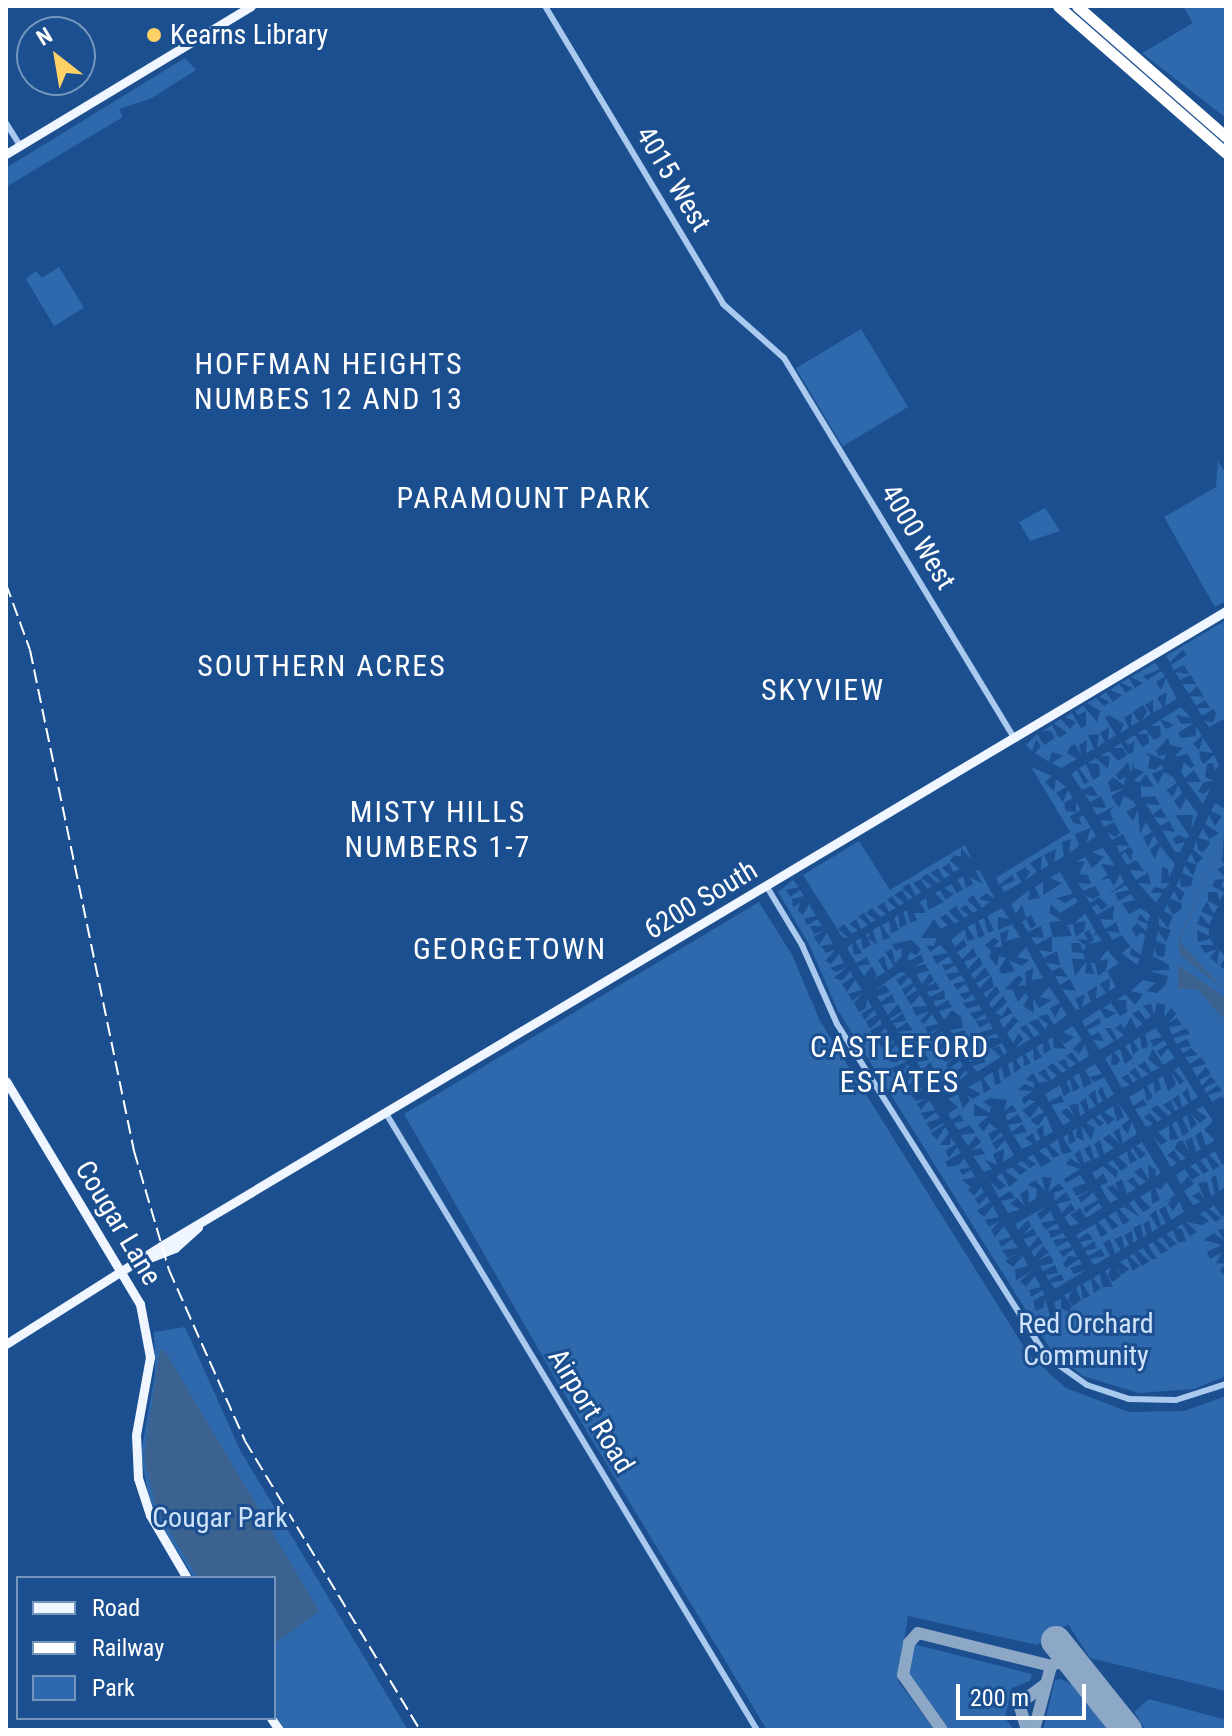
<!DOCTYPE html>
<html>
<head>
<meta charset="utf-8">
<style>
	body { margin:0 }
	#map { position:relative; width:1232px; height:1736px; overflow:hidden; background:#1b4f8f; font-family:"Roboto Condensed",sans-serif }
	div>[style] { position:absolute }
	.green>* { inset:0; background:#2e69ad; transform-origin:0 0 }
	.water>* { inset:0; background:#3c6290 }
	.taxiway>* { height:12px; margin:-6px; padding:0 6px; transform-origin:6px; border-radius:6px; background:#8da7c7 }
	.runway>* { height:30px; margin:-15px; padding:0 15px; transform-origin:15px; border-radius:15px; background:#8da7c7 }
	.minor>* { height:6px; margin:-3px; padding:0 3px; transform-origin:3px; border-radius:3px; background:#a9c9ee }
	.major>* { height:9px; margin:-4.5px; padding:0 4.5px; transform-origin:4.5px; border-radius:4.5px; background:#f0f6ff }
	.highway>* { height:11px; margin:-5.5px; padding:0 5.5px; transform-origin:5.5px; border-radius:5.5px; background:#fff }
	.rail>* { height:2px; margin-top:-1px; transform-origin:0; background:repeating-linear-gradient(90deg,#fff 0 14px,transparent 0 20px) }
	.dots>* { width:22px; height:22px; translate:-50% -50%; box-sizing:border-box; border:4px solid #1b4f8f; border-radius:50% }
	span { translate:-50% -50%; white-space:nowrap; text-align:center; line-height:1.15; -webkit-text-stroke:6px #1b4f8f; paint-order:stroke }
	.poi-label { font-size:28px; color:#fff }
	.left { translate:0 -50%; text-align:left }
	.street-label { font-size:28px; color:#fff }
	.park-label { font-size:28px; color:#cfe3fa }
	.neighbourhood-label { font-size:30px; color:#fff; letter-spacing:2px }
	.frame { position:absolute; inset:0; border:8px solid #fff; pointer-events:none }
	.legend { position:absolute; left:16px; top:1576px; width:260px; height:144px; box-sizing:border-box; background:#1b4f8f; border:2px solid #7695bc; margin:0; padding:10px 14px; list-style:none; font-size:24px; color:#fff }
	.legend li { display:flex; align-items:center; gap:16px; height:40px }
	.legend b { width:40px; border:2px solid #7695bc }
	.north { position:absolute; left:16px; top:16px; width:80px; height:80px; box-sizing:border-box; background:#1b4f8f; border:2px solid #7695bc; border-radius:50%; rotate:329deg; font-size:22px; font-weight:700; line-height:32px; text-align:center; color:#fff }
	.north::after { content:''; display:block; margin:auto; width:28px; height:36px; background:#ffd166; clip-path:polygon(50% 0,100% 100%,50% 72%,0 100%) }
	.scale { position:absolute; left:956px; top:1684px; width:130px; height:36px; box-sizing:border-box; border:4px solid #fff; border-top:0; padding-left:10px; font-size:24px; line-height:28px; white-space:nowrap; color:#fff; -webkit-text-stroke:6px #1b4f8f; paint-order:stroke }
</style>
</head>
<body>
<div id="map">
	<div class="green">
		<i style="clip-path:polygon(1183px 6px,1226px 6px,1226px 118px,1142px 53px,1193px 23px)"></i>
		<i style="clip-path:polygon(185px 58px,196px 70px,150px 99px,119px 109px,123px 117px,6px 187px,6px 168px)"></i>
		<i style="clip-path:polygon(59px 267px,84px 308px,54px 326px,26px 279px,36px 271px,42px 278px)"></i>
		<i style="left:861px;top:329px;width:91px;height:76px;rotate:59deg"></i>
		<i style="clip-path:polygon(1218px 461px,1226px 474px,1226px 601px,1215px 607px,1164px 517px,1216px 487px)"></i>
		<i style="clip-path:polygon(1045px 508px,1060px 531px,1030px 541px,1019px 522px)"></i>
		<i style="clip-path:polygon(1226px 620px,1226px 718px,1209px 727px,1204px 720px,1213px 723px,1216px 713px,1213px 709px,1202px 716px,1197px 708px,1210px 708px,1205px 700px,1196px 706px,1190px 696px,1204px 697px,1197px 686px,1189px 694px,1182px 684px,1196px 684px,1191px 675px,1180px 680px,1175px 672px,1189px 674px,1184px 665px,1174px 670px,1171px 665px,1187px 655px,1183px 650px,1170px 662px,1166px 656px)"></i>
		<i style="clip-path:polygon(1155px 663px,1160px 669px,1143px 676px,1147px 680px,1161px 671px,1165px 676px,1156px 682px,1161px 690px,1166px 678px,1177px 699px,1165px 706px,1167px 692px,1157px 698px,1163px 707px,1153px 713px,1153px 700px,1145px 705px,1151px 714px,1142px 720px,1147px 711px,1143px 705px,1133px 712px,1139px 722px,1131px 726px,1132px 713px,1124px 718px,1129px 728px,1120px 733px,1124px 724px,1109px 715px,1105px 718px,1116px 735px,1108px 740px,1109px 727px,1100px 733px,1105px 742px,1097px 747px,1099px 734px,1088px 735px,1094px 749px,1086px 753px,1087px 740px,1079px 745px,1082px 756px,1075px 744px,1071px 746px,1067px 753px,1077px 759px,1062px 768px,1051px 763px,1063px 756px,1052px 752px,1049px 762px,1035px 753px,1041px 746px,1036px 740px,1032px 751px,1026px 745px,1037px 734px,1044px 745px,1055px 738px,1051px 731px,1042px 731px,1052px 725px,1059px 738px,1067px 733px,1054px 723px,1061px 719px,1070px 729px,1076px 722px,1065px 717px,1072px 713px,1081px 728px,1086px 726px,1086px 711px,1078px 715px,1075px 711px,1083px 706px,1097px 722px,1100px 711px,1087px 703px,1096px 698px,1104px 706px,1110px 702px,1099px 697px,1106px 692px,1113px 702px,1122px 695px,1110px 690px,1119px 684px,1126px 693px,1133px 688px,1121px 683px,1129px 678px,1135px 688px,1143px 683px,1131px 677px)"></i>
		<i style="clip-path:polygon(1181px 707px,1191px 718px,1176px 715px,1181px 724px,1194px 723px,1178px 733px,1181px 738px,1196px 736px,1196px 726px,1202px 736px,1193px 744px,1199px 750px,1203px 738px,1213px 753px,1199px 751px,1201px 761px,1204px 764px,1214px 755px,1219px 766px,1215px 771px,1213px 763px,1207px 764px,1205px 777px,1214px 781px,1204px 782px,1198px 791px,1203px 794px,1210px 789px,1203px 804px,1187px 782px,1201px 782px,1194px 770px,1185px 778px,1181px 772px,1184px 762px,1190px 768px,1194px 766px,1188px 754px,1174px 757px,1183px 748px,1170px 745px,1168px 738px,1156px 751px,1159px 756px,1166px 754px,1164px 760px,1145px 752px,1150px 757px,1148px 768px,1155px 770px,1162px 764px,1163px 769px,1152px 774px,1158px 784px,1164px 772px,1173px 777px,1177px 783px,1166px 790px,1173px 797px,1178px 785px,1182px 793px,1174px 801px,1180px 810px,1186px 798px,1198px 814px,1191px 829px,1193px 815px,1175px 815px,1189px 835px,1187px 839px,1179px 835px,1173px 839px,1176px 844px,1185px 842px,1180px 852px,1175px 852px,1162px 830px,1175px 832px,1169px 821px,1160px 826px,1154px 817px,1167px 818px,1161px 808px,1153px 815px,1146px 804px,1160px 805px,1155px 796px,1141px 797px,1141px 786px,1154px 787px,1146px 774px,1139px 783px,1134px 780px,1144px 772px,1134px 768px,1134px 761px,1131px 773px,1128px 762px,1116px 775px,1119px 780px,1126px 777px,1124px 785px,1113px 777px,1108px 782px,1111px 792px,1125px 788px,1111px 796px,1119px 808px,1124px 796px,1133px 801px,1136px 806px,1126px 812px,1133px 821px,1138px 809px,1140px 834px,1146px 822px,1152px 832px,1143px 837px,1148px 847px,1154px 835px,1158px 842px,1150px 850px,1155px 859px,1160px 846px,1175px 864px,1169px 878px,1168px 869px,1162px 867px,1161px 883px,1170px 883px,1164px 889px,1154px 887px,1151px 893px,1162px 893px,1156px 903px,1138px 883px,1151px 884px,1148px 873px,1136px 880px,1130px 870px,1144px 871px,1136px 860px,1127px 865px,1121px 855px,1125px 852px,1131px 861px,1133px 850px,1129px 847px,1120px 853px,1116px 845px,1129px 846px,1123px 834px,1112px 840px,1107px 832px,1115px 837px,1120px 833px,1114px 822px,1104px 827px,1100px 820px,1113px 821px,1110px 811px,1115px 806px,1097px 815px,1092px 807px,1106px 808px,1101px 796px,1090px 802px,1085px 795px,1098px 796px,1092px 786px,1082px 790px,1071px 774px,1077px 770px,1084px 784px,1089px 782px,1079px 768px,1086px 764px,1093px 780px,1100px 776px,1099px 764px,1088px 763px,1096px 758px,1108px 769px,1110px 756px,1100px 756px,1109px 751px,1118px 761px,1127px 755px,1123px 748px,1113px 748px,1121px 743px,1128px 754px,1133px 752px,1135px 741px,1128px 745px,1125px 741px,1135px 735px,1142px 747px,1149px 743px,1148px 734px,1137px 734px,1145px 729px,1154px 740px,1161px 736px,1160px 726px,1150px 726px,1160px 720px,1166px 729px,1174px 725px,1161px 719px)"></i>
		<i style="clip-path:polygon(1031px 767px,1052px 776px,1045px 782px,1054px 791px,1056px 779px,1066px 787px,1056px 793px,1063px 802px,1068px 790px,1073px 798px,1064px 803px,1066px 811px,1076px 812px,1076px 802px,1081px 810px,1070px 816px,1073px 823px,1082px 825px,1079px 818px,1083px 815px,1096px 836px,1086px 843px,1091px 828px,1075px 834px,1079px 846px,1069px 853px,1071px 839px,1062px 842px,1064px 856px,1054px 862px,1056px 849px,1044px 855px,1049px 865px,1041px 870px,1042px 856px,1030px 863px,1037px 872px,1025px 880px,1030px 872px,1025px 867px,1016px 873px,1022px 882px,1004px 892px,1001px 887px,1015px 880px,1012px 875px,999px 885px,996px 878px,1070px 832px)"></i>
		<i style="clip-path:polygon(1215px 803px,1223px 808px,1226px 804px,1222px 862px,1226px 865px,1217px 869px,1226px 878px,1226px 888px,1221px 887px,1224px 879px,1215px 880px,1212px 886px,1224px 892px,1220px 901px,1217px 892px,1208px 892px,1208px 901px,1218px 906px,1214px 914px,1207px 902px,1201px 911px,1213px 917px,1209px 925px,1201px 915px,1197px 924px,1209px 929px,1209px 936px,1197px 930px,1198px 942px,1210px 939px,1214px 945px,1200px 945px,1205px 953px,1218px 949px,1210px 957px,1217px 964px,1219px 950px,1226px 956px,1220px 966px,1226px 971px,1226px 1102px,1222px 1096px,1212px 1102px,1208px 1095px,1222px 1091px,1218px 1085px,1206px 1093px,1204px 1088px,1216px 1082px,1211px 1076px,1202px 1086px,1199px 1080px,1211px 1074px,1206px 1067px,1197px 1077px,1192px 1068px,1206px 1064px,1201px 1057px,1190px 1064px,1185px 1057px,1198px 1055px,1191px 1048px,1183px 1053px,1180px 1048px,1191px 1046px,1187px 1039px,1177px 1044px,1173px 1038px,1190px 1034px,1186px 1028px,1172px 1035px,1169px 1027px,1182px 1025px,1177px 1018px,1168px 1023px,1176px 1014px,1171px 1008px,1164px 1018px,1165px 1005px,1157px 1003px,1154px 1015px,1151px 1004px,1143px 1006px,1151px 1016px,1146px 1020px,1139px 1010px,1132px 1014px,1143px 1024px,1136px 1028px,1131px 1017px,1124px 1029px,1121px 1024px,1115px 1028px,1124px 1035px,1117px 1040px,1111px 1028px,1105px 1028px,1114px 1041px,1100px 1050px,1093px 1040px,1104px 1041px,1099px 1032px,1091px 1036px,1087px 1030px,1101px 1023px,1099px 1018px,1085px 1027px,1082px 1021px,1100px 1009px,1106px 1019px,1116px 1013px,1103px 1008px,1111px 1003px,1120px 1016px,1127px 1012px,1126px 1000px,1117px 1000px,1125px 994px,1135px 1005px,1143px 994px,1131px 991px,1143px 980px,1156px 983px,1146px 991px,1157px 993px,1166px 984px,1168px 976px,1149px 971px,1169px 970px,1169px 965px,1153px 956px,1154px 947px,1157px 956px,1164px 957px,1166px 945px,1156px 941px,1158px 931px,1166px 942px,1171px 930px,1159px 926px,1159px 917px,1168px 928px,1173px 916px,1164px 911px,1167px 904px,1173px 915px,1181px 909px,1182px 904px,1170px 898px,1174px 891px,1180px 902px,1185px 893px,1176px 886px,1180px 878px,1181px 887px,1191px 886px,1193px 878px,1182px 873px,1185px 865px,1193px 876px,1197px 865px,1187px 861px,1191px 853px,1196px 864px,1203px 858px,1193px 849px,1197px 840px,1198px 850px,1203px 852px,1209px 845px,1210px 841px,1198px 838px,1203px 828px,1209px 839px,1219px 833px,1205px 824px,1209px 815px,1215px 826px,1222px 816px,1211px 811px)"></i>
		<i style="clip-path:polygon(859px 841px,890px 890px,965px 845px,972px 860px,961px 848px,961px 857px,954px 855px,950px 861px,960px 869px,953px 872px,949px 863px,942px 868px,950px 875px,944px 879px,938px 868px,931px 873px,941px 881px,937px 883px,927px 874px,921px 878px,932px 886px,927px 889px,921px 879px,913px 883px,921px 892px,916px 896px,909px 883px,902px 888px,913px 897px,908px 900px,902px 890px,894px 895px,904px 903px,899px 906px,892px 896px,887px 900px,896px 908px,889px 912px,884px 902px,877px 907px,886px 914px,881px 917px,872px 908px,866px 913px,876px 920px,871px 923px,864px 913px,858px 916px,868px 925px,861px 929px,856px 919px,849px 924px,858px 930px,852px 934px,844px 924px,838px 929px,848px 937px,843px 938px,803px 875px)"></i>
		<i style="clip-path:polygon(1103px 848px,1115px 866px,1101px 864px,1108px 875px,1099px 881px,1109px 878px,1114px 886px,1120px 874px,1124px 882px,1108px 895px,1126px 885px,1129px 890px,1115px 893px,1118px 901px,1131px 894px,1135px 900px,1122px 903px,1129px 914px,1141px 908px,1150px 915px,1148px 922px,1140px 914px,1137px 920px,1148px 924px,1146px 931px,1137px 923px,1132px 929px,1136px 937px,1142px 932px,1145px 936px,1141px 955px,1131px 948px,1130px 955px,1140px 959px,1137px 965px,1122px 953px,1130px 946px,1122px 935px,1112px 940px,1107px 931px,1120px 933px,1116px 922px,1105px 929px,1100px 919px,1113px 920px,1114px 905px,1097px 915px,1092px 907px,1097px 904px,1101px 910px,1108px 906px,1099px 897px,1090px 903px,1085px 895px,1093px 899px,1100px 895px,1095px 886px,1083px 891px,1078px 883px,1091px 884px,1088px 875px,1079px 874px,1085px 861px,1076px 862px,1085px 857px,1092px 868px,1104px 857px,1092px 852px)"></i>
		<i style="clip-path:polygon(975px 870px,980px 871px,995px 899px,986px 893px,979px 899px,990px 902px,982px 908px,973px 895px,967px 900px,978px 910px,973px 913px,966px 905px,960px 909px,969px 915px,964px 918px,956px 906px,948px 911px,959px 921px,955px 924px,946px 914px,940px 918px,948px 925px,941px 929px,934px 919px,921px 938px,937px 938px,934px 946px,926px 945px,930px 952px,940px 945px,948px 953px,932px 956px,937px 964px,949px 956px,953px 963px,942px 965px,945px 971px,955px 965px,959px 972px,946px 974px,950px 981px,961px 975px,965px 981px,953px 984px,957px 990px,966px 984px,970px 991px,959px 994px,965px 1000px,972px 994px,976px 1000px,963px 1003px,967px 1009px,979px 1005px,982px 1010px,970px 1013px,975px 1020px,985px 1014px,987px 1019px,976px 1021px,980px 1028px,989px 1022px,993px 1029px,978px 1033px,982px 1040px,996px 1033px,999px 1038px,990px 1038px,986px 1045px,991px 1049px,1002px 1043px,1007px 1052px,1004px 1055px,999px 1046px,992px 1049px,1001px 1057px,977px 1072px,972px 1066px,986px 1062px,982px 1055px,970px 1062px,967px 1058px,979px 1055px,975px 1048px,965px 1055px,961px 1048px,974px 1045px,970px 1038px,960px 1046px,956px 1039px,968px 1037px,964px 1030px,953px 1034px,950px 1030px,963px 1028px,961px 1017px,952px 1010px,944px 1020px,939px 1011px,952px 1007px,948px 1000px,936px 1007px,933px 1001px,945px 999px,944px 990px,930px 997px,927px 992px,940px 989px,936px 982px,925px 988px,934px 980px,930px 973px,922px 984px,916px 974px,929px 971px,925px 964px,912px 968px,924px 961px,921px 954px,910px 961px,907px 958px,910px 952px,916px 955px,921px 950px,912px 940px,892px 944px,896px 951px,902px 948px,901px 957px,895px 963px,892px 949px,885px 952px,894px 966px,888px 970px,884px 956px,878px 960px,885px 972px,869px 982px,877px 976px,872px 966px,864px 976px,858px 966px,870px 964px,867px 957px,856px 963px,847px 948px,852px 943px,854px 955px,862px 953px,855px 941px,861px 938px,863px 949px,871px 945px,866px 935px,870px 932px,868px 938px,877px 945px,873px 930px,880px 926px,883px 940px,890px 938px,882px 925px,889px 921px,891px 933px,899px 930px,894px 918px,898px 915px,900px 928px,907px 924px,903px 912px,907px 910px,910px 923px,917px 920px,914px 913px,926px 913px,920px 902px,926px 898px,928px 910px,944px 902px,935px 893px,940px 890px,946px 900px,954px 894px,944px 888px,951px 884px,957px 893px,963px 889px,957px 880px,963px 876px,966px 888px,973px 884px,970px 877px,983px 884px)"></i>
		<i style="clip-path:polygon(1060px 872px,1073px 894px,1056px 898px,1065px 903px,1075px 897px,1078px 902px,1060px 913px,1051px 904px,1049px 913px,1062px 921px,1049px 922px,1053px 937px,1072px 936px,1067px 925px,1073px 924px,1076px 937px,1084px 931px,1086px 921px,1075px 923px,1085px 913px,1096px 932px,1093px 936px,1097px 934px,1102px 941px,1089px 944px,1094px 940px,1089px 930px,1084px 933px,1088px 940px,1077px 939px,1086px 946px,1083px 951px,1080px 943px,1071px 943px,1072px 952px,1083px 953px,1085px 959px,1072px 959px,1075px 976px,1087px 961px,1085px 973px,1095px 974px,1090px 963px,1095px 963px,1098px 976px,1106px 970px,1108px 959px,1099px 961px,1107px 950px,1119px 963px,1107px 971px,1116px 987px,1109px 991px,1110px 978px,1100px 984px,1106px 993px,1096px 999px,1097px 986px,1087px 992px,1091px 1002px,1082px 1007px,1085px 994px,1075px 999px,1080px 1009px,1076px 1010px,1062px 989px,1076px 991px,1070px 979px,1060px 985px,1055px 976px,1068px 977px,1061px 967px,1052px 971px,1046px 963px,1060px 965px,1057px 951px,1044px 958px,1039px 950px,1052px 952px,1052px 936px,1036px 945px,1031px 937px,1044px 938px,1041px 927px,1045px 924px,1028px 932px,1022px 922px,1026px 919px,1031px 929px,1036px 925px,1031px 915px,1026px 918px,1022px 904px,1016px 914px,1011px 904px,1030px 890px,1028px 900px,1040px 898px,1035px 887px,1043px 882px,1043px 895px,1062px 883px,1050px 878px)"></i>
		<i style="clip-path:polygon(793px 880px,799px 887px,786px 890px,790px 897px,800px 890px,804px 896px,792px 899px,793px 907px,800px 903px,798px 911px,803px 915px,809px 904px,816px 916px,804px 919px,807px 925px,818px 919px,822px 926px,810px 926px,814px 934px,825px 930px,814px 937px,819px 945px,827px 933px,833px 944px,821px 946px,826px 953px,836px 949px,825px 961px,831px 964px,839px 954px,844px 963px,830px 968px,836px 972px,847px 967px,834px 978px,842px 981px,850px 971px,853px 977px,842px 984px,847px 992px,855px 980px,862px 990px,848px 994px,852px 1001px,863px 993px,854px 1003px,859px 1012px,866px 1008px,867px 999px,872px 1007px,861px 1014px,865px 1020px,874px 1010px,877px 1015px,866px 1021px,870px 1029px,880px 1019px,882px 1024px,870px 1031px,877px 1037px,885px 1028px,888px 1032px,877px 1040px,882px 1048px,890px 1037px,894px 1043px,883px 1049px,887px 1056px,896px 1045px,899px 1050px,889px 1062px,898px 1062px,901px 1054px,906px 1062px,892px 1068px,894px 1073px,903px 1072px,907px 1064px,910px 1069px,899px 1078px,905px 1085px,913px 1074px,917px 1080px,906px 1086px,911px 1092px,918px 1083px,923px 1090px,911px 1095px,916px 1101px,927px 1098px,917px 1104px,921px 1110px,929px 1100px,935px 1110px,921px 1113px,925px 1120px,936px 1112px,940px 1118px,926px 1123px,931px 1130px,943px 1123px,944px 1125px,931px 1133px,937px 1140px,945px 1127px,949px 1133px,940px 1145px,950px 1145px,951px 1138px,956px 1144px,945px 1151px,949px 1158px,957px 1147px,961px 1153px,945px 1162px,948px 1167px,959px 1165px,964px 1158px,970px 1168px,959px 1169px,962px 1175px,971px 1170px,975px 1177px,962px 1180px,971px 1187px,968px 1190px,974px 1196px,981px 1187px,984px 1192px,975px 1199px,979px 1205px,987px 1196px,990px 1202px,977px 1211px,984px 1217px,993px 1206px,999px 1217px,985px 1220px,989px 1227px,1001px 1220px,991px 1230px,995px 1237px,1004px 1226px,1011px 1237px,998px 1241px,1002px 1247px,1012px 1239px,1018px 1248px,1002px 1250px,1008px 1258px,1020px 1252px,1005px 1261px,1013px 1267px,1023px 1256px,1028px 1266px,1015px 1269px,1016px 1280px,1032px 1271px,1020px 1281px,1026px 1287px,1035px 1276px,1041px 1287px,1029px 1290px,1031px 1297px,1043px 1290px,1044px 1295px,1033px 1301px,1036px 1311px,1044px 1307px,1045px 1298px,1050px 1316px,1058px 1317px,1054px 1302px,1061px 1299px,1061px 1308px,1069px 1312px,1072px 1306px,1064px 1295px,1072px 1291px,1068px 1299px,1073px 1306px,1081px 1300px,1076px 1288px,1080px 1285px,1083px 1299px,1090px 1296px,1083px 1284px,1091px 1279px,1094px 1293px,1101px 1288px,1093px 1278px,1100px 1274px,1102px 1287px,1113px 1287px,1105px 1271px,1111px 1267px,1108px 1275px,1112px 1282px,1121px 1276px,1114px 1265px,1122px 1275px,1129px 1269px,1120px 1262px,1127px 1258px,1133px 1271px,1140px 1266px,1129px 1256px,1134px 1254px,1142px 1266px,1150px 1261px,1138px 1251px,1143px 1248px,1151px 1259px,1157px 1259px,1148px 1245px,1153px 1242px,1161px 1254px,1168px 1250px,1157px 1240px,1162px 1237px,1170px 1248px,1177px 1244px,1166px 1234px,1173px 1230px,1178px 1243px,1186px 1241px,1182px 1229px,1176px 1228px,1182px 1224px,1190px 1236px,1197px 1232px,1186px 1222px,1202px 1225px,1209px 1221px,1200px 1214px,1205px 1211px,1216px 1222px,1221px 1218px,1209px 1209px,1214px 1205px,1222px 1217px,1226px 1212px,1226px 1228px,1218px 1230px,1224px 1241px,1214px 1233px,1204px 1240px,1222px 1245px,1207px 1252px,1210px 1259px,1222px 1252px,1216px 1263px,1226px 1264px,1220px 1270px,1226px 1278px,1226px 1376px,1194px 1389px,1139px 1393px,1083px 1376px,1051px 1350px,837px 1009px,809px 944px,778px 892px)"></i>
		<i style="clip-path:polygon(759px 902px,792px 955px,820px 1021px,1029px 1355px,1066px 1388px,1129px 1412px,1184px 1411px,1226px 1396px,1226px 1691px,1090px 1658px,1068px 1624px,1037px 1645px,908px 1616px,898px 1681px,935px 1730px,767px 1730px,556px 1380px,404px 1114px)"></i>
		<i style="clip-path:polygon(1002px 908px,1009px 919px,998px 917px,998px 930px,1012px 924px,1020px 937px,1006px 941px,1009px 930px,1000px 933px,1002px 947px,994px 947px,999px 941px,994px 938px,985px 945px,991px 950px,989px 957px,997px 966px,999px 956px,1006px 958px,999px 969px,1002px 974px,1015px 971px,1009px 960px,1022px 966px,1029px 960px,1017px 957px,1026px 947px,1043px 978px,1032px 980px,1033px 968px,1025px 972px,1026px 985px,1018px 986px,1023px 979px,1019px 975px,1005px 989px,1013px 990px,1018px 1002px,1025px 993px,1029px 997px,1023px 1006px,1034px 1013px,1033px 998px,1039px 1008px,1052px 1000px,1040px 997px,1049px 987px,1060px 1003px,1050px 1008px,1055px 1018px,1061px 1006px,1067px 1015px,1054px 1025px,1047px 1014px,1038px 1017px,1048px 1024px,1045px 1030px,1038px 1019px,1029px 1022px,1040px 1034px,1034px 1037px,1026px 1025px,1020px 1028px,1031px 1039px,1016px 1048px,1023px 1039px,1019px 1033px,1013px 1043px,1007px 1033px,1018px 1021px,1014px 1016px,1004px 1028px,999px 1020px,1012px 1013px,1008px 1006px,1002px 1016px,995px 1013px,1007px 1002px,1003px 996px,992px 1008px,989px 1003px,1000px 992px,996px 986px,986px 998px,983px 993px,994px 987px,991px 976px,980px 988px,976px 983px,990px 975px,985px 967px,974px 979px,971px 974px,983px 964px,979px 957px,968px 969px,964px 962px,977px 956px,973px 948px,962px 959px,957px 952px,967px 946px,964px 939px,955px 947px,951px 940px,965px 929px,967px 941px,975px 939px,967px 927px,975px 923px,978px 938px,985px 935px,978px 921px,984px 918px,988px 933px,994px 930px,987px 916px)"></i>
		<i style="clip-path:polygon(900px 972px,907px 974px,896px 979px,900px 986px,909px 977px,913px 983px,902px 989px,905px 996px,914px 986px,917px 990px,906px 997px,911px 1005px,920px 995px,927px 1006px,912px 1007px,916px 1016px,930px 1011px,920px 1021px,924px 1024px,932px 1014px,938px 1024px,925px 1027px,928px 1034px,940px 1027px,930px 1036px,934px 1041px,942px 1031px,947px 1040px,937px 1045px,940px 1052px,949px 1042px,955px 1052px,941px 1055px,945px 1062px,957px 1057px,947px 1063px,947px 1069px,960px 1061px,963px 1066px,953px 1073px,957px 1080px,966px 1070px,968px 1074px,940px 1094px,934px 1090px,947px 1087px,944px 1080px,931px 1086px,928px 1080px,940px 1077px,936px 1070px,929px 1073px,934px 1069px,930px 1062px,922px 1071px,917px 1062px,929px 1060px,925px 1053px,914px 1057px,911px 1053px,923px 1050px,920px 1043px,908px 1048px,905px 1042px,918px 1040px,914px 1033px,903px 1039px,898px 1032px,913px 1030px,907px 1022px,897px 1029px,893px 1023px,906px 1021px,903px 1013px,892px 1021px,890px 1018px,902px 1012px,898px 1004px,888px 1015px,882px 1005px,895px 1002px,892px 994px,880px 1002px,877px 996px,890px 992px,885px 985px,874px 991px)"></i>
		<i style="clip-path:polygon(1073px 1026px,1082px 1040px,1073px 1049px,1079px 1054px,1085px 1045px,1089px 1056px,1079px 1062px,1072px 1052px,1066px 1056px,1076px 1064px,1069px 1068px,1065px 1059px,1058px 1062px,1067px 1070px,1062px 1073px,1053px 1063px,1047px 1067px,1057px 1076px,1051px 1080px,1045px 1069px,1038px 1073px,1048px 1081px,1039px 1083px,1033px 1073px,1026px 1080px,1034px 1082px,1034px 1088px,1024px 1084px,1018px 1090px,1033px 1091px,1022px 1098px,1024px 1105px,1029px 1099px,1035px 1102px,1022px 1110px,1030px 1118px,1039px 1106px,1044px 1112px,1030px 1120px,1038px 1126px,1046px 1115px,1053px 1132px,1044px 1137px,1043px 1125px,1036px 1130px,1041px 1139px,1036px 1142px,1033px 1133px,1025px 1138px,1033px 1144px,1022px 1149px,1013px 1135px,1027px 1132px,1022px 1124px,1012px 1132px,1008px 1125px,1023px 1122px,1018px 1114px,1007px 1121px,1006px 1114px,1017px 1111px,1012px 1105px,1004px 1111px,1007px 1100px,990px 1098px,983px 1102px,991px 1107px,990px 1113px,974px 1104px,974px 1116px,989px 1116px,978px 1125px,984px 1132px,989px 1123px,997px 1129px,988px 1134px,992px 1141px,1001px 1132px,1003px 1136px,992px 1143px,996px 1150px,1005px 1140px,1014px 1155px,1003px 1162px,1004px 1149px,993px 1154px,997px 1165px,984px 1159px,992px 1169px,984px 1172px,973px 1156px,985px 1154px,981px 1148px,971px 1151px,981px 1142px,976px 1136px,968px 1146px,961px 1135px,975px 1133px,970px 1125px,958px 1130px,954px 1123px,964px 1121px,960px 1114px,952px 1120px,948px 1114px,958px 1107px,948px 1099px,958px 1094px,963px 1109px,970px 1100px,966px 1094px,973px 1099px,981px 1094px,968px 1087px,981px 1080px,984px 1093px,991px 1089px,983px 1078px,993px 1072px,995px 1085px,1001px 1083px,998px 1070px,1002px 1067px,1004px 1079px,1011px 1075px,1008px 1064px,1013px 1061px,1014px 1073px,1021px 1068px,1016px 1060px,1023px 1055px,1024px 1066px,1031px 1063px,1025px 1054px,1033px 1049px,1034px 1061px,1042px 1057px,1036px 1047px,1043px 1043px,1044px 1054px,1051px 1050px,1048px 1040px,1053px 1037px,1054px 1048px,1066px 1049px,1060px 1039px,1065px 1044px,1074px 1037px,1063px 1032px)"></i>
		<i style="clip-path:polygon(1156px 1028px,1162px 1037px,1150px 1040px,1154px 1047px,1164px 1040px,1167px 1045px,1157px 1051px,1161px 1057px,1168px 1048px,1175px 1058px,1163px 1065px,1153px 1049px,1148px 1059px,1159px 1068px,1151px 1072px,1145px 1061px,1138px 1066px,1149px 1074px,1142px 1078px,1135px 1068px,1129px 1072px,1138px 1080px,1133px 1083px,1128px 1074px,1121px 1078px,1130px 1085px,1122px 1088px,1105px 1058px,1112px 1054px,1111px 1065px,1117px 1065px,1120px 1060px,1114px 1052px,1120px 1049px,1125px 1064px,1133px 1058px,1125px 1046px,1130px 1043px,1133px 1055px,1139px 1050px,1133px 1041px,1140px 1037px,1142px 1049px,1148px 1047px,1145px 1034px)"></i>
		<i style="clip-path:polygon(1095px 1064px,1102px 1074px,1089px 1077px,1095px 1082px,1104px 1077px,1114px 1094px,1107px 1099px,1102px 1087px,1098px 1091px,1103px 1101px,1098px 1104px,1095px 1090px,1088px 1095px,1096px 1106px,1089px 1110px,1086px 1098px,1080px 1102px,1085px 1113px,1080px 1116px,1078px 1104px,1069px 1105px,1075px 1118px,1067px 1108px,1061px 1112px,1071px 1121px,1063px 1125px,1051px 1105px,1064px 1102px,1061px 1095px,1049px 1102px,1045px 1094px,1060px 1085px,1064px 1097px,1071px 1091px,1066px 1082px,1070px 1079px,1073px 1092px,1080px 1088px,1073px 1077px,1079px 1073px,1084px 1088px,1092px 1083px,1085px 1070px)"></i>
		<i style="clip-path:polygon(1179px 1067px,1198px 1097px,1191px 1101px,1188px 1088px,1182px 1093px,1189px 1103px,1182px 1107px,1179px 1095px,1172px 1099px,1179px 1109px,1175px 1111px,1171px 1100px,1163px 1105px,1172px 1113px,1168px 1116px,1157px 1105px,1151px 1109px,1162px 1119px,1157px 1122px,1150px 1113px,1144px 1117px,1153px 1124px,1146px 1127px,1135px 1109px,1147px 1105px,1143px 1099px,1133px 1106px,1129px 1097px,1144px 1088px,1147px 1101px,1153px 1097px,1147px 1086px,1154px 1082px,1155px 1093px,1161px 1089px,1158px 1079px,1163px 1076px,1168px 1091px,1176px 1085px,1171px 1071px,1180px 1085px,1184px 1081px,1174px 1070px)"></i>
		<i style="clip-path:polygon(1118px 1103px,1130px 1119px,1121px 1126px,1128px 1134px,1132px 1122px,1137px 1134px,1123px 1143px,1119px 1128px,1113px 1132px,1120px 1144px,1109px 1134px,1103px 1139px,1114px 1148px,1104px 1154px,1100px 1140px,1094px 1144px,1100px 1157px,1094px 1159px,1090px 1145px,1084px 1149px,1091px 1160px,1084px 1163px,1080px 1150px,1074px 1154px,1081px 1165px,1070px 1158px,1066px 1164px,1080px 1169px,1064px 1179px,1066px 1183px,1080px 1175px,1086px 1183px,1072px 1188px,1076px 1196px,1091px 1190px,1078px 1197px,1081px 1203px,1093px 1192px,1098px 1200px,1083px 1208px,1086px 1213px,1099px 1203px,1102px 1208px,1086px 1218px,1080px 1208px,1070px 1215px,1079px 1223px,1070px 1226px,1064px 1217px,1075px 1210px,1071px 1203px,1062px 1213px,1057px 1204px,1071px 1200px,1066px 1192px,1055px 1201px,1054px 1193px,1064px 1189px,1059px 1183px,1048px 1192px,1052px 1178px,1042px 1177px,1045px 1191px,1035px 1180px,1028px 1185px,1037px 1189px,1036px 1198px,1029px 1203px,1028px 1189px,1020px 1194px,1025px 1206px,1017px 1198px,1010px 1204px,1020px 1209px,1008px 1213px,1001px 1201px,1015px 1198px,1010px 1191px,999px 1198px,990px 1181px,999px 1190px,1006px 1186px,996px 1177px,1002px 1173px,1009px 1187px,1018px 1180px,1005px 1171px,1012px 1167px,1020px 1175px,1027px 1170px,1017px 1164px,1022px 1161px,1030px 1168px,1036px 1164px,1027px 1158px,1033px 1154px,1041px 1167px,1052px 1161px,1039px 1151px,1046px 1147px,1053px 1158px,1060px 1155px,1049px 1145px,1058px 1139px,1062px 1154px,1072px 1152px,1063px 1137px,1068px 1134px,1069px 1144px,1076px 1141px,1072px 1131px,1077px 1128px,1076px 1137px,1084px 1141px,1081px 1125px,1091px 1140px,1095px 1128px,1086px 1123px,1093px 1118px,1099px 1127px,1104px 1123px,1096px 1117px,1100px 1114px,1108px 1125px,1115px 1119px,1104px 1112px,1113px 1106px,1117px 1121px,1124px 1117px)"></i>
		<i style="clip-path:polygon(1203px 1106px,1213px 1121px,1204px 1130px,1215px 1140px,1206px 1146px,1201px 1131px,1195px 1136px,1201px 1149px,1196px 1152px,1192px 1137px,1185px 1141px,1191px 1155px,1182px 1140px,1177px 1142px,1175px 1149px,1186px 1158px,1181px 1161px,1174px 1150px,1167px 1155px,1177px 1163px,1171px 1167px,1153px 1136px,1161px 1145px,1167px 1141px,1158px 1132px,1169px 1126px,1170px 1140px,1179px 1139px,1172px 1124px,1177px 1121px,1183px 1136px,1189px 1132px,1182px 1118px,1187px 1115px,1191px 1129px,1197px 1124px,1190px 1113px,1200px 1123px,1207px 1117px,1196px 1110px)"></i>
		<i style="clip-path:polygon(1142px 1142px,1161px 1173px,1155px 1177px,1156px 1170px,1148px 1165px,1149px 1180px,1141px 1167px,1134px 1172px,1146px 1182px,1139px 1186px,1133px 1177px,1127px 1181px,1136px 1188px,1127px 1194px,1122px 1179px,1115px 1183px,1119px 1192px,1113px 1185px,1107px 1188px,1118px 1199px,1110px 1203px,1100px 1186px,1108px 1182px,1103px 1173px,1096px 1180px,1092px 1173px,1103px 1166px,1116px 1178px,1118px 1171px,1107px 1163px,1113px 1160px,1121px 1171px,1128px 1166px,1118px 1157px,1127px 1151px,1130px 1164px,1137px 1160px,1130px 1150px,1133px 1148px,1140px 1159px,1146px 1154px,1136px 1146px)"></i>
		<i style="clip-path:polygon(1215px 1151px,1222px 1165px,1226px 1163px,1226px 1187px,1219px 1191px,1216px 1175px,1211px 1178px,1215px 1194px,1211px 1196px,1207px 1182px,1198px 1183px,1205px 1200px,1199px 1192px,1192px 1196px,1201px 1202px,1193px 1205px,1184px 1191px,1194px 1184px,1188px 1176px,1181px 1185px,1176px 1175px,1185px 1169px,1192px 1180px,1200px 1175px,1190px 1166px,1196px 1163px,1203px 1174px,1209px 1171px,1200px 1160px,1206px 1157px,1213px 1170px,1220px 1166px,1209px 1155px)"></i>
		<i style="clip-path:polygon(1166px 1181px,1175px 1195px,1165px 1202px,1172px 1199px,1168px 1204px,1173px 1211px,1179px 1201px,1184px 1212px,1171px 1220px,1165px 1206px,1159px 1210px,1166px 1223px,1161px 1226px,1156px 1210px,1150px 1215px,1158px 1228px,1152px 1232px,1149px 1220px,1143px 1224px,1147px 1234px,1143px 1237px,1141px 1224px,1133px 1228px,1138px 1240px,1133px 1243px,1132px 1231px,1124px 1235px,1129px 1245px,1124px 1248px,1122px 1236px,1114px 1239px,1121px 1250px,1115px 1254px,1110px 1239px,1103px 1243px,1110px 1256px,1094px 1265px,1090px 1259px,1105px 1256px,1101px 1249px,1088px 1256px,1085px 1251px,1097px 1248px,1094px 1241px,1084px 1248px,1080px 1242px,1093px 1239px,1088px 1233px,1078px 1239px,1076px 1235px,1095px 1224px,1101px 1237px,1108px 1233px,1098px 1222px,1105px 1218px,1112px 1230px,1119px 1226px,1108px 1216px,1116px 1211px,1123px 1225px,1130px 1221px,1119px 1209px,1124px 1207px,1140px 1217px,1129px 1203px,1134px 1200px,1143px 1212px,1151px 1208px,1140px 1197px,1151px 1190px,1152px 1204px,1160px 1200px,1155px 1188px,1162px 1189px)"></i>
		<i style="clip-path:polygon(1047px 1206px,1037px 1214px,1041px 1220px,1050px 1211px,1055px 1220px,1041px 1223px,1046px 1230px,1057px 1223px,1060px 1229px,1048px 1231px,1051px 1238px,1063px 1233px,1066px 1238px,1053px 1240px,1056px 1247px,1068px 1241px,1072px 1247px,1059px 1251px,1063px 1257px,1073px 1249px,1077px 1257px,1069px 1256px,1063px 1264px,1066px 1268px,1079px 1259px,1082px 1264px,1070px 1268px,1074px 1274px,1086px 1270px,1055px 1289px,1051px 1283px,1064px 1280px,1061px 1274px,1048px 1280px,1046px 1275px,1058px 1273px,1055px 1265px,1043px 1271px,1040px 1266px,1054px 1263px,1050px 1255px,1037px 1261px,1049px 1252px,1043px 1246px,1034px 1257px,1031px 1251px,1043px 1243px,1038px 1236px,1029px 1248px,1023px 1239px,1037px 1235px,1033px 1228px,1022px 1236px,1031px 1226px,1028px 1220px,1018px 1230px,1015px 1224px)"></i>
		<i style="clip-path:polygon(185px 1327px,240px 1450px,408px 1730px,285px 1730px,274px 1712px,274px 1578px,194px 1578px,159px 1521px,148px 1494px,141px 1454px,155px 1373px,154px 1332px)"></i>
		<i style="clip-path:polygon(913px 1644px,1032px 1674px,1030px 1681px,1012px 1688px,1005px 1718px,1014px 1730px,948px 1730px,907px 1676px)"></i>
		<i style="clip-path:polygon(1061px 1679px,1073px 1685px,1108px 1730px,1043px 1730px,1055px 1680px)"></i>
		<i style="clip-path:polygon(1149px 1699px,1226px 1720px,1226px 1730px,1146px 1730px,1134px 1712px)"></i>
	</div>
	<div class="water">
		<i style="clip-path:polygon(1226px 828px,1180px 942px,1226px 992px,1180px 955px,1178px 943px)"></i>
		<i style="clip-path:polygon(1178px 965px,1226px 998px,1226px 1021px,1197px 989px,1178px 989px)"></i>
		<i style="clip-path:polygon(160px 1350px,165px 1351px,319px 1611px,274px 1644px,274px 1578px,198px 1578px,157px 1510px,144px 1457px)"></i>
	</div>
	<div class="taxiway">
		<i style="left:942px;top:1730px;width:67px;rotate:-125.3deg"></i>
		<i style="left:903px;top:1675px;width:33px;rotate:-79deg"></i>
		<i style="left:909px;top:1643px;width:13px;rotate:-48deg"></i>
		<i style="left:918px;top:1633px;width:137px;rotate:13.9deg"></i>
		<i style="left:1027px;top:1730px;width:27px;rotate:-107deg"></i>
		<i style="left:1019px;top:1704px;width:34px;rotate:-37deg"></i>
		<i style="left:1034px;top:1730px;width:66px;rotate:-75.1deg"></i>
		<i style="left:1051px;top:1666px;width:13px;rotate:-27deg"></i>
		<i style="left:1063px;top:1660px;width:13px;rotate:18deg"></i>
	</div>
	<div class="runway">
		<i style="left:1056px;top:1641px;width:114px;rotate:51.4deg"></i>
	</div>
	<div class="minor">
		<i style="left:545px;top:6px;width:347px;rotate:59.1deg"></i>
		<i style="left:723px;top:304px;width:81px;rotate:41.5deg"></i>
		<i style="left:784px;top:358px;width:444px;rotate:58.8deg"></i>
		<i style="left:6px;top:123px;width:26px;rotate:58deg"></i>
		<i style="left:767px;top:887px;width:68px;rotate:58.9deg"></i>
		<i style="left:802px;top:945px;width:86px;rotate:66.1deg"></i>
		<i style="left:837px;top:1024px;width:392px;rotate:57.8deg"></i>
		<i style="left:1046px;top:1356px;width:50px;rotate:35.3deg"></i>
		<i style="left:1087px;top:1385px;width:44px;rotate:18.4deg"></i>
		<i style="left:1129px;top:1399px;width:47px;rotate:1.2deg"></i>
		<i style="left:1176px;top:1400px;width:52px;rotate:-17.7deg"></i>
		<i style="left:387px;top:1115px;width:718px;rotate:58.97deg"></i>
	</div>
	<div class="major">
		<i style="left:6px;top:154px;width:286px;rotate:-31.1deg"></i>
		<i style="left:6px;top:1081px;width:260px;rotate:59deg"></i>
		<i style="left:140px;top:1304px;width:54px;rotate:79.3deg"></i>
		<i style="left:150px;top:1357px;width:79px;rotate:100.2deg"></i>
		<i style="left:136px;top:1435px;width:43px;rotate:87.3deg"></i>
		<i style="left:138px;top:1478px;width:39px;rotate:72deg"></i>
		<i style="left:150px;top:1515px;width:73px;rotate:59.6deg"></i>
		<i style="left:144px;top:1260px;width:33px;rotate:-21deg"></i>
		<i style="left:175px;top:1248px;width:31px;rotate:-42deg"></i>
		<i style="left:6px;top:1344px;width:183px;rotate:-32.3deg"></i>
		<i style="left:161px;top:1246px;width:1240px;rotate:-30.81deg"></i>
		<i style="left:271px;top:1718px;width:14px;rotate:56deg"></i>
	</div>
	<div class="highway">
		<i style="left:1058px;top:6px;width:223px;rotate:41.2deg"></i>
		<i style="left:1077px;top:6px;width:198px;rotate:41.3deg"></i>
	</div>
	<div class="rail">
		<i style="left:6px;top:584px;width:70px;rotate:70deg"></i>
		<i style="left:30px;top:650px;width:512px;rotate:78.27deg"></i>
		<i style="left:134px;top:1151px;width:124px;rotate:73.6deg"></i>
		<i style="left:169px;top:1270px;width:187px;rotate:66deg"></i>
		<i style="left:245px;top:1441px;width:338px;rotate:58.8deg"></i>
	</div>
	<div class="dots">
		<i style="left:154px;top:35px;background:#ffd166"></i>
	</div>
	<div class="poi-label">
		<span class="left" style="left:170px;top:35px">Kearns Library</span>
	</div>
	<div class="street-label">
		<span style="left:673px;top:179px;rotate:59deg">4015 West</span>
		<span style="left:918px;top:537px;rotate:59deg">4000 West</span>
		<span style="left:701px;top:900px;rotate:-31deg">6200 South</span>
		<span style="left:118px;top:1223px;rotate:59deg">Cougar Lane</span>
		<span style="left:591px;top:1411px;rotate:59deg">Airport Road</span>
	</div>
	<div class="park-label">
		<span style="left:1086px;top:1340px">Red Orchard<br>Community</span>
		<span style="left:220px;top:1518px">Cougar Park</span>
	</div>
	<div class="neighbourhood-label">
		<span style="left:329px;top:381px">HOFFMAN HEIGHTS<br>NUMBES 12 AND 13</span>
		<span style="left:524px;top:498px">PARAMOUNT PARK</span>
		<span style="left:322px;top:666px">SOUTHERN ACRES</span>
		<span style="left:823px;top:690px">SKYVIEW</span>
		<span style="left:438px;top:829px">MISTY HILLS<br>NUMBERS 1-7</span>
		<span style="left:510px;top:949px">GEORGETOWN</span>
		<span style="left:900px;top:1064px">CASTLEFORD<br>ESTATES</span>
	</div>
	<div class="frame"></div>
	<ul class="legend">
	<li><b style="height:10px;background:#f0f6ff"></b>Road</li>
	<li><b style="height:10px;background:#fff"></b>Railway</li>
	<li><b style="height:22px;background:#2e69ad"></b>Park</li>
	</ul>
	<div class="north">N</div>
	<div class="scale">200 m</div>
</div>
</body>
</html>
